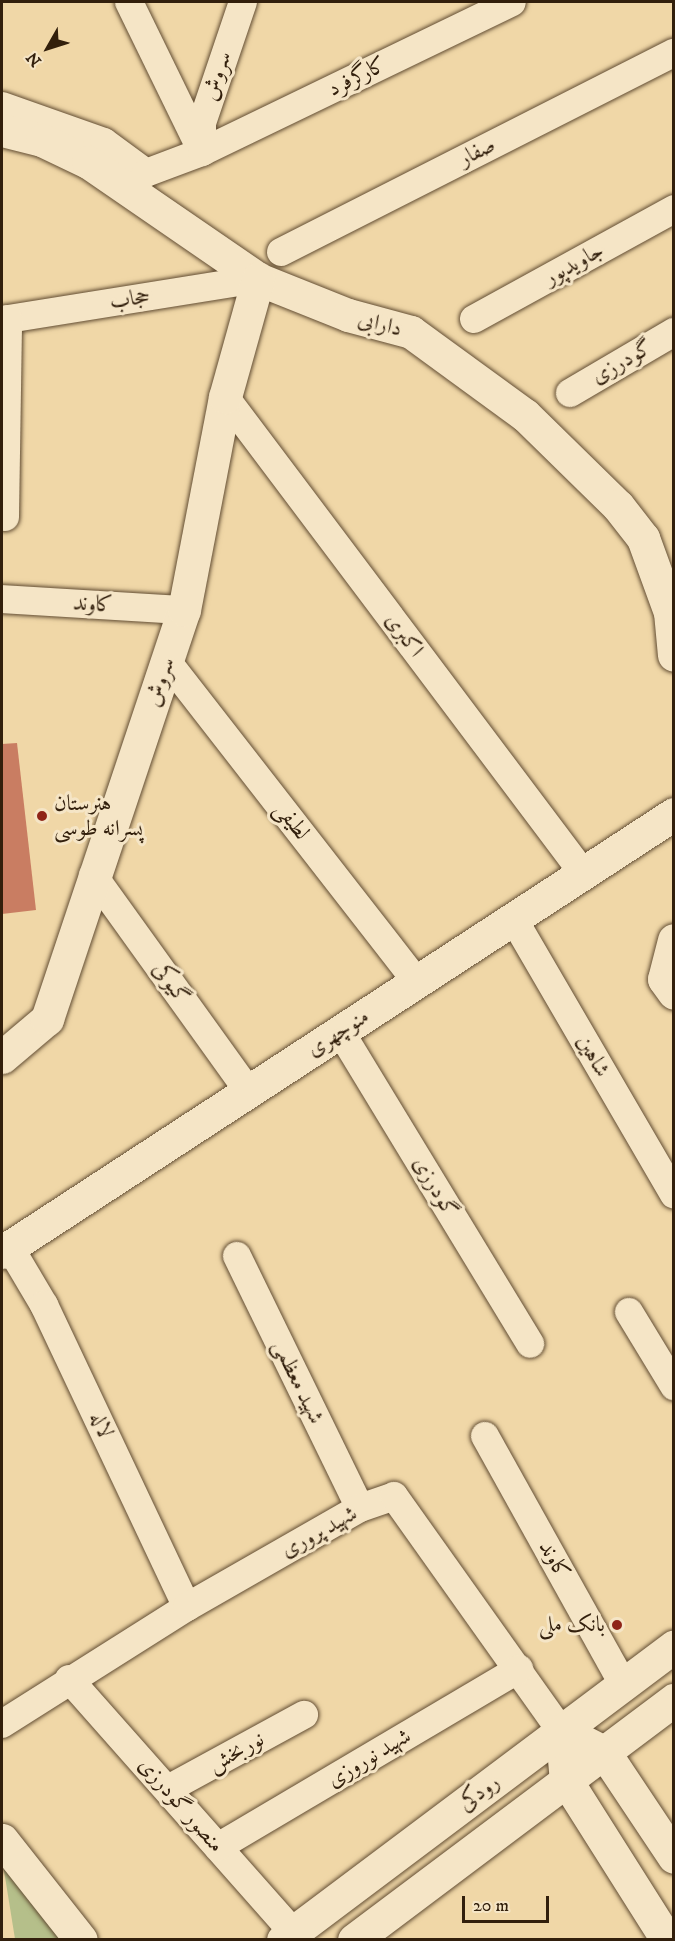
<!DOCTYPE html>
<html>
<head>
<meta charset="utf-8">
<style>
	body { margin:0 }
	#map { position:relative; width:675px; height:1941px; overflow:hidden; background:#f0d7a7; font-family:"IM FELL DW Pica",Amiri,serif }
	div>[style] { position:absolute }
	.green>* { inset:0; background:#b5bf8a }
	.building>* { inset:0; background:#c97d62 }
	.roads { filter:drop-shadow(0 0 2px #624d33) drop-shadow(0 0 2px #624d33) }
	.street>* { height:28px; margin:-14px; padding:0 14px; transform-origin:14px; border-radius:14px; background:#f5e5c6 }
	.secondary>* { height:33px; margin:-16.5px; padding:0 16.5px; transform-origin:16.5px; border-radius:16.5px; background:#f5e5c6 }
	.dots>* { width:16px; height:16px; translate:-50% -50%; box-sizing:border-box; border:3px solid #f5e5c6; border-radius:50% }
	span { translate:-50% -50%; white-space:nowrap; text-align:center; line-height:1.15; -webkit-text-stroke:6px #f5e5c6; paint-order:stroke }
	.street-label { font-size:22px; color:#321f0c }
	.poi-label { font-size:22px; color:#321f0c }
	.left { translate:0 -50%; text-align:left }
	.right { translate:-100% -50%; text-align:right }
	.frame { position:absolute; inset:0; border:3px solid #321f0c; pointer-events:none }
	.north { position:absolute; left:18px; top:18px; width:60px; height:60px; -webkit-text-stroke:4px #f5e5c6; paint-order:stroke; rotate:231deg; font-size:16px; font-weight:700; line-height:24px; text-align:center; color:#321f0c }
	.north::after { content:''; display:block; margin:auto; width:21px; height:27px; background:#321f0c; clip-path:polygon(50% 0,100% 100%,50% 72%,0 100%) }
	.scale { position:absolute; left:462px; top:1896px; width:87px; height:27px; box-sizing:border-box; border:3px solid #321f0c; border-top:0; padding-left:8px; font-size:18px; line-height:21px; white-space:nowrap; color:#321f0c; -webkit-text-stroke:4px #f5e5c6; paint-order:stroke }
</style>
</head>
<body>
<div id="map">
	<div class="green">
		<i style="clip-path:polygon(2px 1858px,60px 1939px,15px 1939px)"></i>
	</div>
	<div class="building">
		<i style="clip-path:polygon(17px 743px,36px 910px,2px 914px,2px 744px)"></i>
	</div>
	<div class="roads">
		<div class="street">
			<i style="left:129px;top:2px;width:167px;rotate:64deg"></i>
			<i style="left:2px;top:106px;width:108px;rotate:19.4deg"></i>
			<i style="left:104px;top:142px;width:52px;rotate:36.4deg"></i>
			<i style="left:146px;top:173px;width:60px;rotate:-20.6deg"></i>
			<i style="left:202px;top:152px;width:344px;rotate:-25.8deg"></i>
			<i style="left:202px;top:150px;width:27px;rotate:-90deg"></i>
			<i style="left:202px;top:123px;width:128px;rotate:-71.3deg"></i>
			<i style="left:281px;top:252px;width:441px;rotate:-26.9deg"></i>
			<i style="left:474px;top:319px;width:228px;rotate:-28.8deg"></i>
			<i style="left:2px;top:320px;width:259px;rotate:-9.1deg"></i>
			<i style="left:570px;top:393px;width:121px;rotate:-30.4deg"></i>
			<i style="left:225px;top:397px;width:596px;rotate:53.05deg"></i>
			<i style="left:5px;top:517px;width:198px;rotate:-89.1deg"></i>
			<i style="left:2px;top:599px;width:182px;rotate:3.5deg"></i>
			<i style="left:167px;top:661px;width:405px;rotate:52.1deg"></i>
			<i style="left:93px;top:875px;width:266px;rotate:54.3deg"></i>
			<i style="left:513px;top:918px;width:320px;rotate:59.8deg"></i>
			<i style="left:340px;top:1031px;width:366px;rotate:58.7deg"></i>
			<i style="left:9px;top:1246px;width:69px;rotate:59.3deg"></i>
			<i style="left:44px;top:1305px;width:334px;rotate:64.7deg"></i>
			<i style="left:237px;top:1256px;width:280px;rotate:64deg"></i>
			<i style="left:629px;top:1312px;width:87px;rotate:58.7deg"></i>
			<i style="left:485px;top:1436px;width:284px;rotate:60.9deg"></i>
			<i style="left:69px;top:1679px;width:338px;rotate:48.5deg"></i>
			<i style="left:2px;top:1724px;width:219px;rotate:-32.3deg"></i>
			<i style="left:187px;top:1607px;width:199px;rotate:-29.8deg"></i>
			<i style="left:360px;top:1508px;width:36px;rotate:-19deg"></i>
			<i style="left:394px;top:1496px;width:288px;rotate:54.6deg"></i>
			<i style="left:168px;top:1789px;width:155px;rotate:-28.6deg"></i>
			<i style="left:218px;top:1847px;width:350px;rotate:-30.6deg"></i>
		</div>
		<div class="secondary">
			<i style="left:2px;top:130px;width:41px;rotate:14deg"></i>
			<i style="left:42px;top:140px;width:51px;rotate:25.6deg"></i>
			<i style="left:88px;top:162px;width:206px;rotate:34.5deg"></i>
			<i style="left:258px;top:279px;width:97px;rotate:21.8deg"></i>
			<i style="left:348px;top:315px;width:65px;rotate:15.1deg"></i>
			<i style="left:411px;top:332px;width:141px;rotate:36.1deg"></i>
			<i style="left:525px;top:415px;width:130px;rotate:44.4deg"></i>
			<i style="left:618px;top:506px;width:41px;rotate:52deg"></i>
			<i style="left:643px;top:538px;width:79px;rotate:70deg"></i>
			<i style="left:670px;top:612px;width:43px;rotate:84.7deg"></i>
			<i style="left:674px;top:940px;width:40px;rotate:104.4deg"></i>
			<i style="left:664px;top:979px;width:17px;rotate:54deg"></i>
			<i style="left:2px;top:1057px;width:59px;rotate:-40.2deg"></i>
			<i style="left:47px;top:1019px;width:431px;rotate:-71.5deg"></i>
			<i style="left:184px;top:610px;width:217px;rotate:-79.1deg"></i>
			<i style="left:225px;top:397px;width:123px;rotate:-74.4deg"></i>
			<i style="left:2px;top:1252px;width:802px;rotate:-33.1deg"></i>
			<i style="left:584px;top:1742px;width:22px;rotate:27deg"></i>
			<i style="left:604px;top:1752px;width:126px;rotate:56.3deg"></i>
			<i style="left:564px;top:1759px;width:21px;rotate:85deg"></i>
			<i style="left:566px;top:1780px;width:189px;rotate:57.7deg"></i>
			<i style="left:2px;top:1840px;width:127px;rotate:51.7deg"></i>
			<i style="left:283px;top:1940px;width:489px;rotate:-36.9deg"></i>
			<i style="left:354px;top:1940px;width:400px;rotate:-36.9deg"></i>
		</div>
	</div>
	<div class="dots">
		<i style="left:42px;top:816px;background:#8f2418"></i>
		<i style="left:617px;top:1625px;background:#8f2418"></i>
	</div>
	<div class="street-label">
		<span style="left:217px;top:76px;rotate:-72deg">سروش</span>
		<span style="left:357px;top:77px;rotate:-26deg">کارگرفرد</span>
		<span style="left:477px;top:152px;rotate:-27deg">صفار</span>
		<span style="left:574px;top:264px;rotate:-29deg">جاویدپور</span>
		<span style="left:130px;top:299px;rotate:-9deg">حجاب</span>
		<span style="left:380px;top:324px;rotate:15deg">دارابی</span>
		<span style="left:622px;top:362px;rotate:-30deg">گودرزی</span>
		<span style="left:93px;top:604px;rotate:3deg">کاوند</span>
		<span style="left:404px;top:635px;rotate:53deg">اکبری</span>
		<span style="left:160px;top:682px;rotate:-71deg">سروش</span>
		<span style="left:292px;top:821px;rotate:52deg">لطیفی</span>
		<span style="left:171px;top:983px;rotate:54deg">گیوکی</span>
		<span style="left:338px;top:1033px;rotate:-33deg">منوچهری</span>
		<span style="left:593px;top:1056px;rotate:60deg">شاهین</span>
		<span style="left:435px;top:1187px;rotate:59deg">گودرزی</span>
		<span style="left:298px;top:1382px;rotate:64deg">شهید معظمی</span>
		<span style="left:101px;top:1425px;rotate:65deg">لاله</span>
		<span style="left:319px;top:1532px;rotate:-29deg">شهید پروری</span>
		<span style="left:554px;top:1560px;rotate:61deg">کاوند</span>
		<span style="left:236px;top:1752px;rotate:-29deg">نوربخش</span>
		<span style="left:369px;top:1758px;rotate:-31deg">شهید نوروزی</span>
		<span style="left:479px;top:1793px;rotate:-37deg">رودکی</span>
		<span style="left:181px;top:1805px;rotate:49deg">منصور گودرزی</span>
	</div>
	<div class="poi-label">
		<span class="left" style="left:54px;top:816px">هنرستان<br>پسرانه طوسی</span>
		<span class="right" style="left:605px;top:1625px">بانک ملی</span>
	</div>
	<div class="frame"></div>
	<div class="north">N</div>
	<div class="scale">20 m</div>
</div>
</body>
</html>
